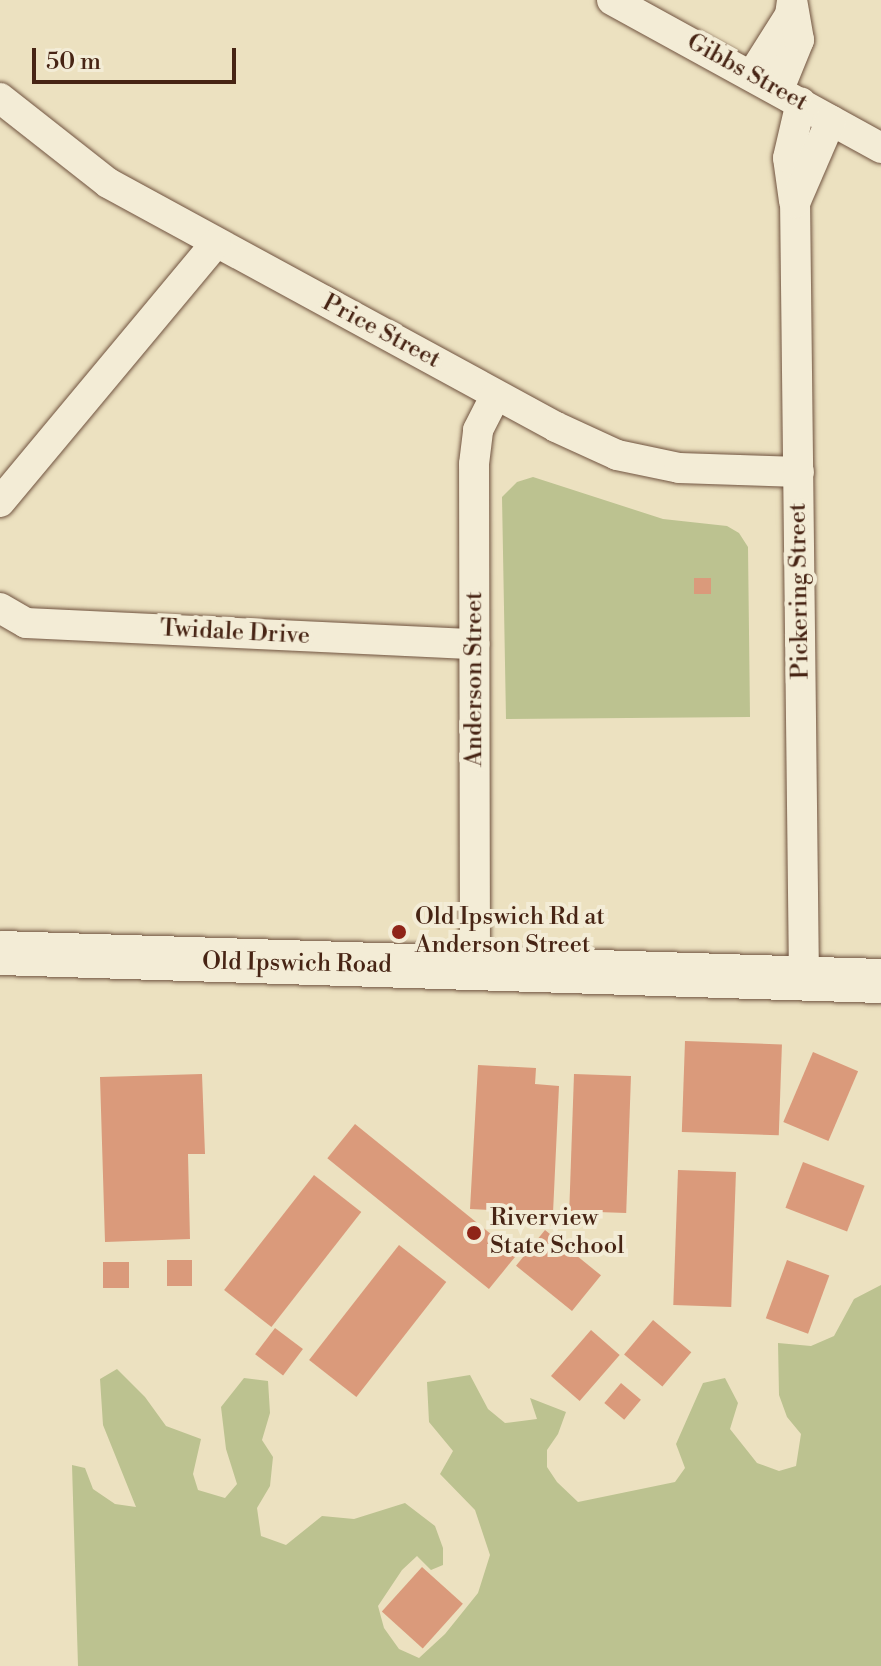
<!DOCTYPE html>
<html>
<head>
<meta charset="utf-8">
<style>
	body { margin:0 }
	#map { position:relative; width:881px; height:1666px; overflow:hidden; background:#ece1c0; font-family:"Libre Bodoni",serif }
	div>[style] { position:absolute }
	.green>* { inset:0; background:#bcc290 }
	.building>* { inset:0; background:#da9a7b; transform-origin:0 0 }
	.roads { filter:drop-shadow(0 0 2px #70533f) drop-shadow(0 0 2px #70533f) }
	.street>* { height:30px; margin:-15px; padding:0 15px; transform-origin:15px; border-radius:15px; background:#f3ecd6 }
	.secondary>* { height:44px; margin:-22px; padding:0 22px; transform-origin:22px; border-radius:22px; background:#f3ecd6 }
	.dots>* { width:22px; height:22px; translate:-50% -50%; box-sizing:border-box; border:4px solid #f3ecd6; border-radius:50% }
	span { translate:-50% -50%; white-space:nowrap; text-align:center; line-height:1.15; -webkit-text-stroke:8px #f3ecd6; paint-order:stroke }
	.street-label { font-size:24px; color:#472414 }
	.poi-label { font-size:24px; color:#472414 }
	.left { translate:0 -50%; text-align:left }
	.scale { position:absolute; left:32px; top:48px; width:204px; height:36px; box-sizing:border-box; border:4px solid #472414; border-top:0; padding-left:10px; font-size:24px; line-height:28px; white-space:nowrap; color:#472414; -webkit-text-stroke:6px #f3ecd6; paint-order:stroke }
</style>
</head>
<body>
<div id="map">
	<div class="green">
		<i style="clip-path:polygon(533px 477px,663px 519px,727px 526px,739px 533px,748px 547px,750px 717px,506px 719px,502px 497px,517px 482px)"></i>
		<i style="clip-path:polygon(881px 1285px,881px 1666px,78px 1666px,72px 1465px,85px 1468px,93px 1489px,115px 1504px,136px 1507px,103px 1425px,100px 1379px,117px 1369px,145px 1397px,166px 1426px,201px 1439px,193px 1474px,198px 1490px,225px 1498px,237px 1484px,226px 1449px,221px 1407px,244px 1378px,268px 1381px,270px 1413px,262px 1440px,273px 1457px,270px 1486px,257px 1508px,261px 1536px,286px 1545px,322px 1516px,354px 1519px,405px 1503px,435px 1526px,443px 1548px,443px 1565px,431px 1570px,417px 1556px,402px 1570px,378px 1606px,384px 1628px,399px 1649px,419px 1658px,445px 1634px,478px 1593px,490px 1555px,475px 1510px,440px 1474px,453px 1451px,429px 1422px,427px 1382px,470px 1375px,488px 1409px,505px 1423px,537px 1419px,530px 1398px,566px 1412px,558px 1434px,547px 1450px,547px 1467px,557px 1482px,578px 1502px,675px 1482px,685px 1468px,676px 1444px,703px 1383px,725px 1378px,738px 1403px,730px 1429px,757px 1463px,779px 1471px,796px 1466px,801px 1434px,787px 1417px,779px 1395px,778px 1343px,811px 1346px,834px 1336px,854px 1299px)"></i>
	</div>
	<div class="building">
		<i style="left:711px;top:578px;width:16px;height:17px;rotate:90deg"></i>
		<i style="left:685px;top:1041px;width:97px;height:91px;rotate:2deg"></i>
		<i style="left:813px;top:1052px;width:49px;height:76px;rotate:23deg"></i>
		<i style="clip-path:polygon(478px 1065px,536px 1068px,535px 1084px,559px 1086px,553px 1213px,470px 1209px)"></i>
		<i style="clip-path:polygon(202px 1074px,205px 1154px,188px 1154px,190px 1239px,105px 1242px,100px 1077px)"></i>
		<i style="left:574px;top:1074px;width:57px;height:137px;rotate:2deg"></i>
		<i style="left:355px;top:1124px;width:208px;height:44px;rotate:39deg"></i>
		<i style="left:803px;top:1162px;width:66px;height:49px;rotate:21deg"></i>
		<i style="left:678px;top:1170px;width:58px;height:135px;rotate:2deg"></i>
		<i style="left:314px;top:1175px;width:60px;height:146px;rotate:38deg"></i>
		<i style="left:545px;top:1230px;width:72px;height:46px;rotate:39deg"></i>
		<i style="left:399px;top:1245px;width:60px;height:146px;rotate:38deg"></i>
		<i style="left:167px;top:1260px;width:25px;height:26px"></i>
		<i style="left:787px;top:1260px;width:45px;height:62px;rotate:20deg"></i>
		<i style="left:103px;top:1262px;width:26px;height:26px"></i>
		<i style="left:653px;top:1320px;width:50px;height:45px;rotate:40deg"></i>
		<i style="left:275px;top:1328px;width:35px;height:33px;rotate:37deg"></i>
		<i style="left:591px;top:1330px;width:38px;height:61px;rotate:41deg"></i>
		<i style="left:621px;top:1383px;width:26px;height:26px;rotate:40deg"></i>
		<i style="left:422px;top:1567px;width:55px;height:60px;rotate:42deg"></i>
	</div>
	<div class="roads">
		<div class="street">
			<i style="left:612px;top:0;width:307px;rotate:28.8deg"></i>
			<i style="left:752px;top:75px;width:71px;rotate:-57.7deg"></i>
			<i style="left:790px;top:15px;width:15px;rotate:-82deg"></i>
			<i style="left:779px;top:89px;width:53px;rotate:-67.8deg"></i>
			<i style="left:799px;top:40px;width:41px;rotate:-99.9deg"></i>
			<i style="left:0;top:98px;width:137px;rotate:38.2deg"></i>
			<i style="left:108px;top:183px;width:510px;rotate:28.57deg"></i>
			<i style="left:556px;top:427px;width:67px;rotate:24.7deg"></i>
			<i style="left:617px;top:455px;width:63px;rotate:11.8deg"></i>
			<i style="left:679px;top:468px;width:120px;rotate:1.9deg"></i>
			<i style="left:794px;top:201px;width:43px;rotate:-97.9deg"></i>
			<i style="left:788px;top:158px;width:57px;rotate:-76.9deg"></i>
			<i style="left:0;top:502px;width:337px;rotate:-50.2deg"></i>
			<i style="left:0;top:608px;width:30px;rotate:30deg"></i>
			<i style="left:26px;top:623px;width:449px;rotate:2.7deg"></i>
			<i style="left:475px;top:968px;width:504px;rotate:-90.11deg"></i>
			<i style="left:474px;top:464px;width:34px;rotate:-83deg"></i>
			<i style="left:478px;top:430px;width:39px;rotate:-63deg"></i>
			<i style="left:804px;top:979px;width:776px;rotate:-90.66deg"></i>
			<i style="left:795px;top:203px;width:90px;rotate:-66.6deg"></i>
		</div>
		<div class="secondary">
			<i style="left:0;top:953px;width:881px;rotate:1.82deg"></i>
		</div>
	</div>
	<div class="dots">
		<i style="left:399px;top:932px;background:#8f2418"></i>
		<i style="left:474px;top:1233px;background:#8f2418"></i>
	</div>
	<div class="street-label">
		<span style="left:747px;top:73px;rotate:29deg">Gibbs Street</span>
		<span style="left:381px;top:332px;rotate:28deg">Price Street</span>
		<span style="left:800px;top:591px;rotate:-91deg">Pickering Street</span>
		<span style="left:235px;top:633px;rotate:3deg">Twidale Drive</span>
		<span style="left:475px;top:679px;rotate:-90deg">Anderson Street</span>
		<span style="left:297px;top:964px;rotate:1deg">Old Ipswich Road</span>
	</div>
	<div class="poi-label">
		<span class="left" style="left:415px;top:932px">Old Ipswich Rd at<br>Anderson Street</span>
		<span class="left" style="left:490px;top:1233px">Riverview<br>State School</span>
	</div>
	<div class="scale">50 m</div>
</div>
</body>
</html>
